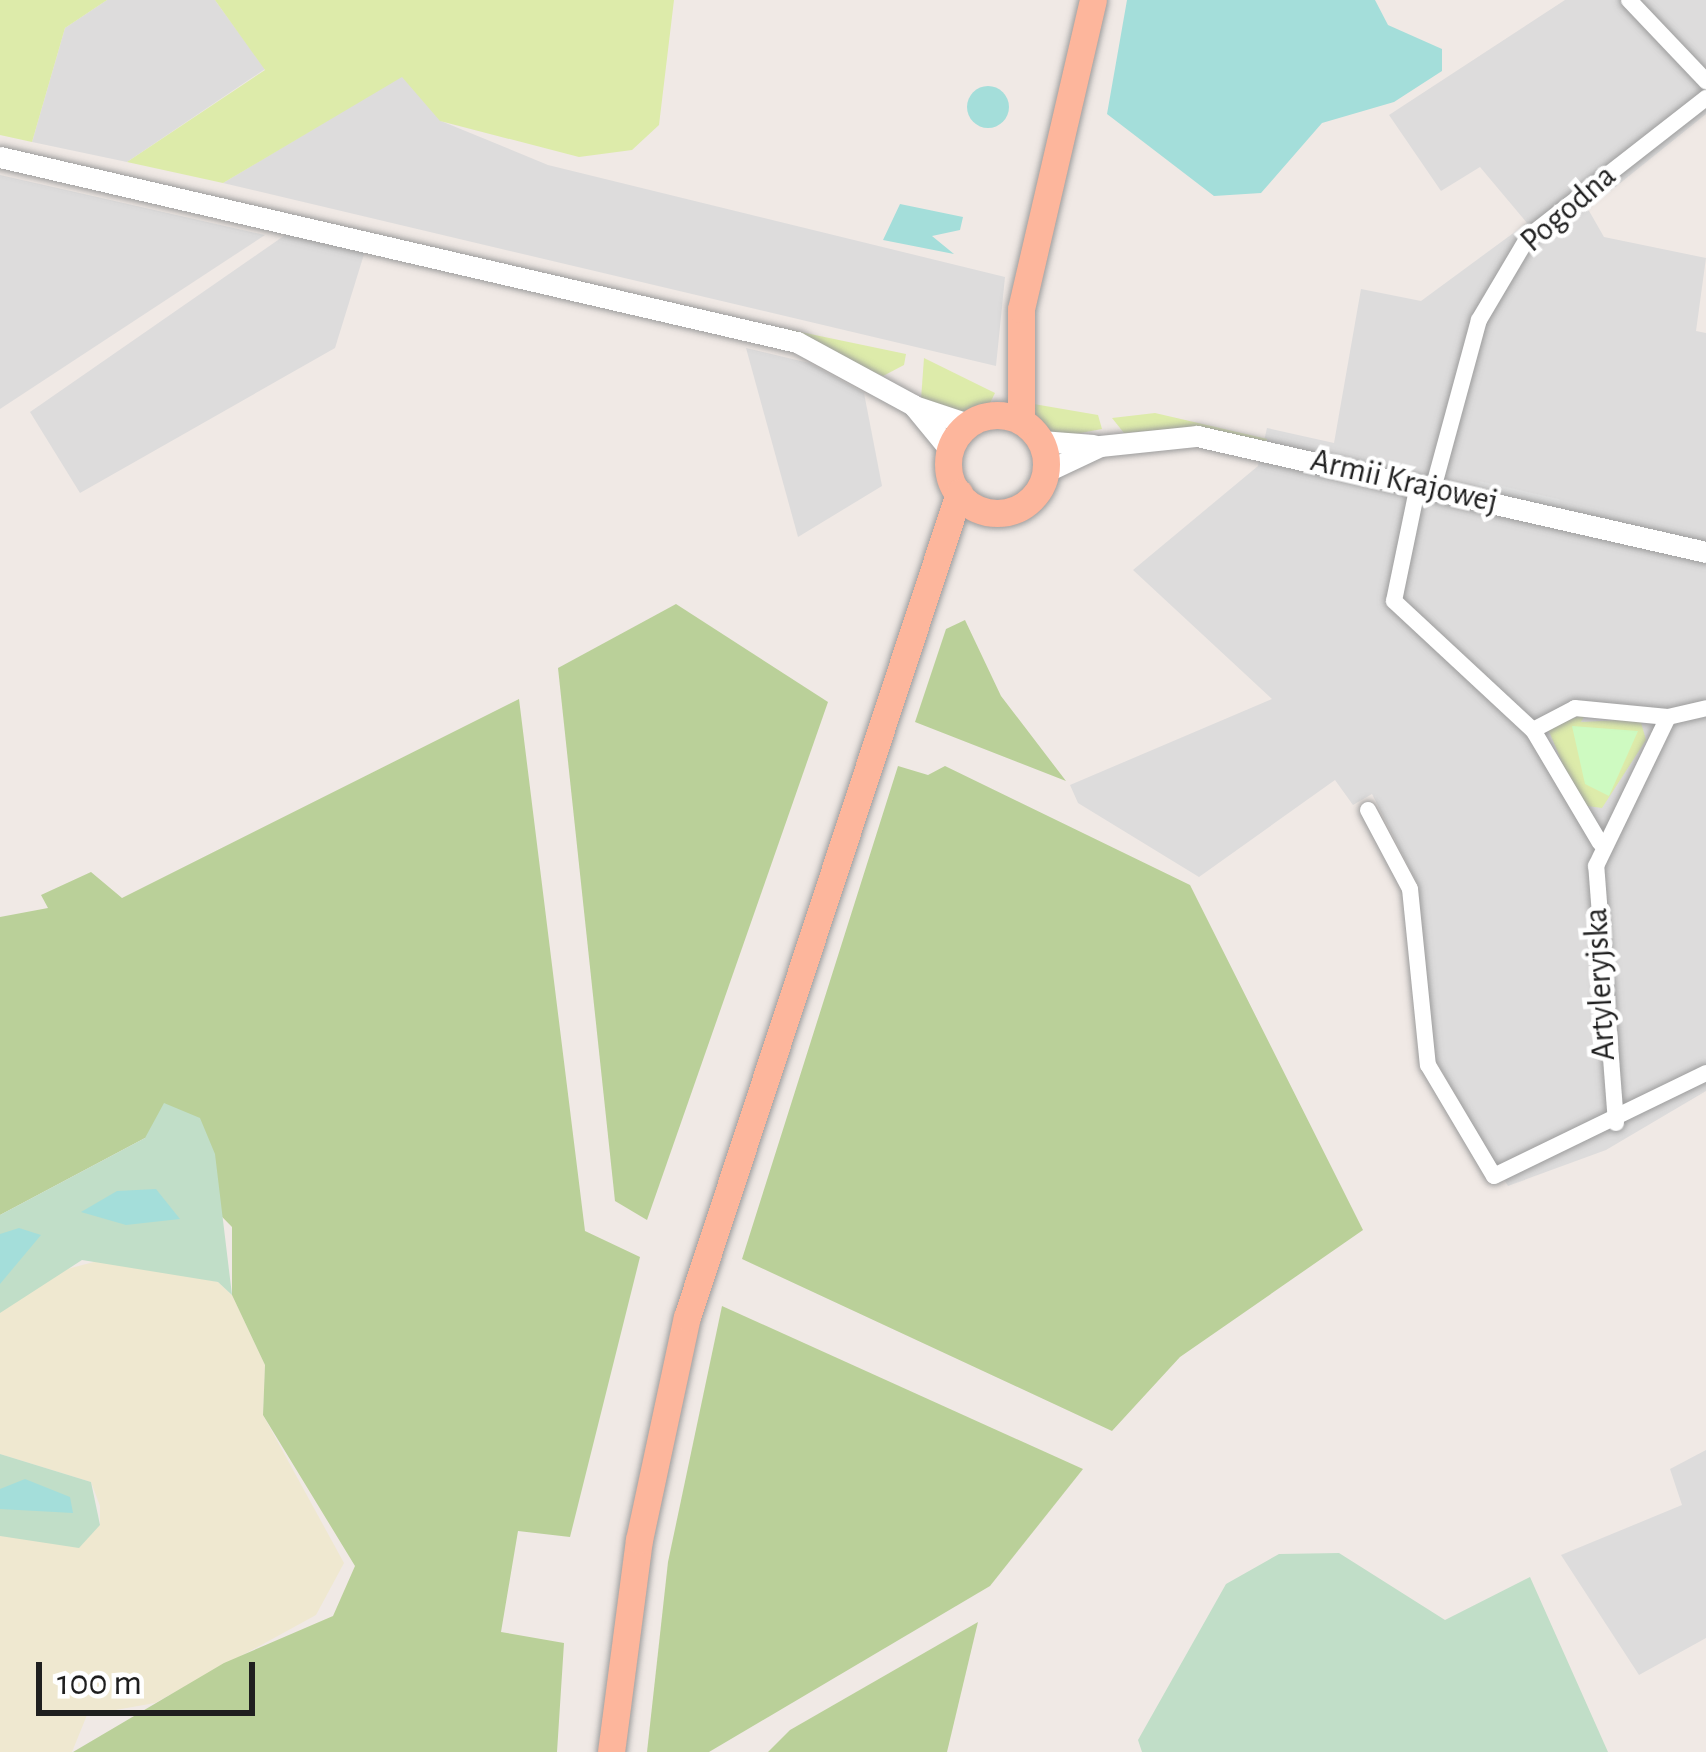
<!DOCTYPE html>
<html>
<head>
<meta charset="utf-8">
<style>
	body { margin:0 }
	#map { position:relative; width:1706px; height:1752px; overflow:hidden; background:#f0e9e5; font-family:"Alegreya Sans",sans-serif }
	div>[style] { position:absolute }
	.residential>* { inset:0; background:#dddcdc }
	.farmland>* { inset:0; background:#efe8d0 }
	.grass>* { inset:0; background:#ddebaa }
	.forest>* { inset:0; background:#bad099 }
	.wetland>* { inset:0; background:#c1dec8 }
	.park>* { inset:0; background:#cefac1 }
	.parking>* { inset:0; background:#dfdfdf }
	.water>* { inset:0; background:#a4deda }
	.round { border-radius:50% }
	.roads { filter:drop-shadow(0 0 3px #9c9c9c) drop-shadow(0 0 3px #9c9c9c) }
	.minor>* { height:16px; margin:-8px; padding:0 8px; transform-origin:8px; border-radius:8px; background:#fff }
	.tertiary>* { height:21px; margin:-10.5px; padding:0 10.5px; transform-origin:10.5px; border-radius:10.5px; background:#fff }
	.primary>* { height:27px; margin:-13.5px; padding:0 13.5px; transform-origin:13.5px; border-radius:13.5px; background:#fdb69c }
	.primary>.ring { margin:-13.5px; padding:0; box-sizing:content-box; background:none; border:27px solid #fdb69c; border-radius:50% }
	span { translate:-50% -50%; white-space:nowrap; text-align:center; line-height:1.15; -webkit-text-stroke:9px #fff; paint-order:stroke }
	.street-label { font-size:33px; color:#1f1f1f }
	.scale { position:absolute; left:36px; top:1662px; width:219px; height:54px; box-sizing:border-box; border:6px solid #1f1f1f; border-top:0; padding-left:15px; font-size:36px; line-height:42px; white-space:nowrap; color:#1f1f1f; -webkit-text-stroke:9px #fff; paint-order:stroke }
</style>
</head>
<body>
<div id="map">
	<div class="residential">
		<i style="clip-path:polygon(107px 0,215px 0,265px 69px,127px 162px,32px 142px,65px 28px)"></i>
		<i style="clip-path:polygon(1565px 0,1706px 0,1706px 114px,1588px 209px,1604px 237px,1706px 258px,1696px 331px,1706px 333px,1706px 1091px,1606px 1150px,1508px 1186px,1435px 1059px,1418px 885px,1372px 794px,1353px 805px,1335px 780px,1199px 877px,1078px 803px,1070px 785px,1272px 699px,1133px 570px,1258px 466px,1267px 428px,1334px 443px,1361px 289px,1421px 301px,1527px 223px,1480px 167px,1441px 191px,1389px 115px)"></i>
		<i style="clip-path:polygon(402px 76px,441px 121px,548px 165px,1005px 277px,996px 366px,223px 183px)"></i>
		<i style="clip-path:polygon(0 175px,265px 235px,0 409px)"></i>
		<i style="clip-path:polygon(291px 231px,365px 251px,335px 348px,80px 493px,30px 412px)"></i>
		<i style="clip-path:polygon(746px 348px,809px 363px,864px 393px,882px 486px,798px 537px)"></i>
		<i style="clip-path:polygon(1706px 1450px,1706px 1638px,1639px 1675px,1561px 1555px,1682px 1505px,1670px 1469px)"></i>
	</div>
	<div class="farmland">
		<i style="clip-path:polygon(109px 1258px,218px 1282px,232px 1295px,265px 1365px,263px 1415px,344px 1563px,316px 1615px,155px 1703px,87px 1715px,72px 1752px,0 1752px,0 1536px,74px 1542px,100px 1525px,100px 1506px,91px 1482px,0 1454px,0 1312px,52px 1273px)"></i>
	</div>
	<div class="grass">
		<i style="clip-path:polygon(0 0,107px 0,65px 28px,32px 142px,0 135px)"></i>
		<i style="clip-path:polygon(215px 0,674px 0,659px 125px,632px 150px,579px 157px,440px 121px,402px 77px,223px 183px,127px 162px,265px 70px)"></i>
		<i style="clip-path:polygon(767px 325px,906px 354px,904px 365px,883px 376px)"></i>
		<i style="clip-path:polygon(924px 358px,995px 393px,990px 403px,964px 416px,921px 399px)"></i>
		<i style="clip-path:polygon(1022px 402px,1098px 415px,1102px 429px,1054px 438px)"></i>
		<i style="clip-path:polygon(1155px 413px,1267px 439px,1266px 443px,1182px 428px,1124px 433px,1112px 418px)"></i>
		<i style="clip-path:polygon(1586px 713px,1581px 722px,1640px 719px,1646px 740px,1602px 808px,1580px 805px,1548px 729px)"></i>
	</div>
	<div class="forest">
		<i style="clip-path:polygon(676px 604px,828px 702px,647px 1220px,615px 1201px,558px 668px)"></i>
		<i style="clip-path:polygon(965px 620px,1001px 696px,1066px 781px,915px 722px,946px 629px)"></i>
		<i style="clip-path:polygon(519px 699px,585px 1231px,640px 1257px,570px 1537px,518px 1531px,501px 1632px,564px 1643px,557px 1752px,73px 1752px,224px 1663px,333px 1616px,355px 1566px,263px 1415px,265px 1365px,232px 1295px,232px 1227px,145px 1138px,0 1215px,0 917px,48px 908px,41px 895px,91px 872px,122px 898px)"></i>
		<i style="clip-path:polygon(898px 766px,928px 775px,945px 766px,1190px 885px,1363px 1230px,1180px 1357px,1112px 1431px,742px 1259px)"></i>
		<i style="clip-path:polygon(722px 1306px,1083px 1469px,990px 1586px,709px 1752px,647px 1752px,668px 1562px)"></i>
		<i style="clip-path:polygon(978px 1622px,947px 1752px,768px 1752px,790px 1730px)"></i>
	</div>
	<div class="wetland">
		<i style="clip-path:polygon(164px 1103px,200px 1118px,215px 1154px,232px 1295px,218px 1282px,82px 1260px,0 1313px,0 1215px,145px 1138px)"></i>
		<i style="clip-path:polygon(0 1454px,91px 1482px,100px 1525px,79px 1548px,0 1536px)"></i>
		<i style="clip-path:polygon(1339px 1553px,1445px 1620px,1530px 1577px,1608px 1752px,1142px 1752px,1138px 1740px,1226px 1584px,1279px 1554px)"></i>
	</div>
	<div class="park">
		<i style="clip-path:polygon(1572px 726px,1638px 731px,1609px 796px,1585px 784px)"></i>
	</div>
	<div class="parking">
		<i style="clip-path:polygon(1480px 481px,1560px 499px,1559px 509px,1474px 491px)"></i>
	</div>
	<div class="water">
		<i style="clip-path:polygon(1127px 0,1375px 0,1388px 25px,1442px 49px,1442px 71px,1394px 102px,1322px 123px,1261px 193px,1214px 196px,1107px 114px)"></i>
		<i class="round" style="left:967px;top:86px;width:42px;height:42px"></i>
		<i style="clip-path:polygon(900px 204px,963px 217px,960px 230px,932px 236px,954px 254px,883px 240px)"></i>
		<i style="clip-path:polygon(156px 1189px,180px 1219px,126px 1225px,81px 1212px,117px 1191px)"></i>
		<i style="clip-path:polygon(19px 1228px,41px 1235px,0 1284px,0 1234px)"></i>
		<i style="clip-path:polygon(25px 1479px,70px 1497px,73px 1513px,0 1509px,0 1489px)"></i>
	</div>
	<div class="roads">
		<div class="minor">
			<i style="left:1629px;top:0;width:112px;rotate:46.5deg"></i>
			<i style="left:1418px;top:485px;width:118px;rotate:101.7deg"></i>
			<i style="left:1394px;top:601px;width:190px;rotate:42.9deg"></i>
			<i style="left:1533px;top:730px;width:131px;rotate:59.3deg"></i>
			<i style="left:1433px;top:489px;width:175px;rotate:-74.8deg"></i>
			<i style="left:1479px;top:320px;width:96px;rotate:-59.4deg"></i>
			<i style="left:1528px;top:237px;width:226px;rotate:-38deg"></i>
			<i style="left:1533px;top:730px;width:47px;rotate:-27.6deg"></i>
			<i style="left:1575px;top:708px;width:93px;rotate:5.5deg"></i>
			<i style="left:1668px;top:717px;width:39px;rotate:-13deg"></i>
			<i style="left:1368px;top:810px;width:89px;rotate:62deg"></i>
			<i style="left:1410px;top:889px;width:177px;rotate:84.2deg"></i>
			<i style="left:1428px;top:1065px;width:129px;rotate:59.3deg"></i>
			<i style="left:1494px;top:1176px;width:236px;rotate:-25.9deg"></i>
			<i style="left:1616px;top:1123px;width:258px;rotate:-94.4deg"></i>
			<i style="left:1596px;top:866px;width:165px;rotate:-64.2deg"></i>
		</div>
		<div class="tertiary">
			<i style="left:0;top:157px;width:818px;rotate:13.07deg"></i>
			<i style="left:797px;top:342px;width:132px;rotate:28.5deg"></i>
			<i style="left:913px;top:405px;width:58px;rotate:50.6deg"></i>
			<i style="left:914px;top:406px;width:57px;rotate:18.4deg"></i>
			<i style="left:1041px;top:441px;width:52px;rotate:4.4deg"></i>
			<i style="left:1045px;top:472px;width:61px;rotate:-25.3deg"></i>
			<i style="left:1100px;top:446px;width:98px;rotate:-5.9deg"></i>
			<i style="left:1197px;top:436px;width:522px;rotate:12.84deg"></i>
		</div>
		<div class="primary">
			<i class="ring" style="left:948px;top:415px;width:71px;height:71px"></i>
			<i style="left:1021px;top:421px;width:112px;rotate:-90deg"></i>
			<i style="left:1021px;top:309px;width:317px;rotate:-76.9deg"></i>
			<i style="left:611px;top:1752px;width:214px;rotate:-82.5deg"></i>
			<i style="left:639px;top:1540px;width:228px;rotate:-77.9deg"></i>
			<i style="left:687px;top:1317px;width:868px;rotate:-71.73deg"></i>
		</div>
	</div>
	<div class="street-label">
		<span style="left:1569px;top:209px;rotate:-41deg">Pogodna</span>
		<span style="left:1404px;top:482px;rotate:13deg">Armii Krajowej</span>
		<span style="left:1601px;top:984px;rotate:-93deg">Artyleryjska</span>
	</div>
	<div class="scale">100 m</div>
</div>
</body>
</html>
